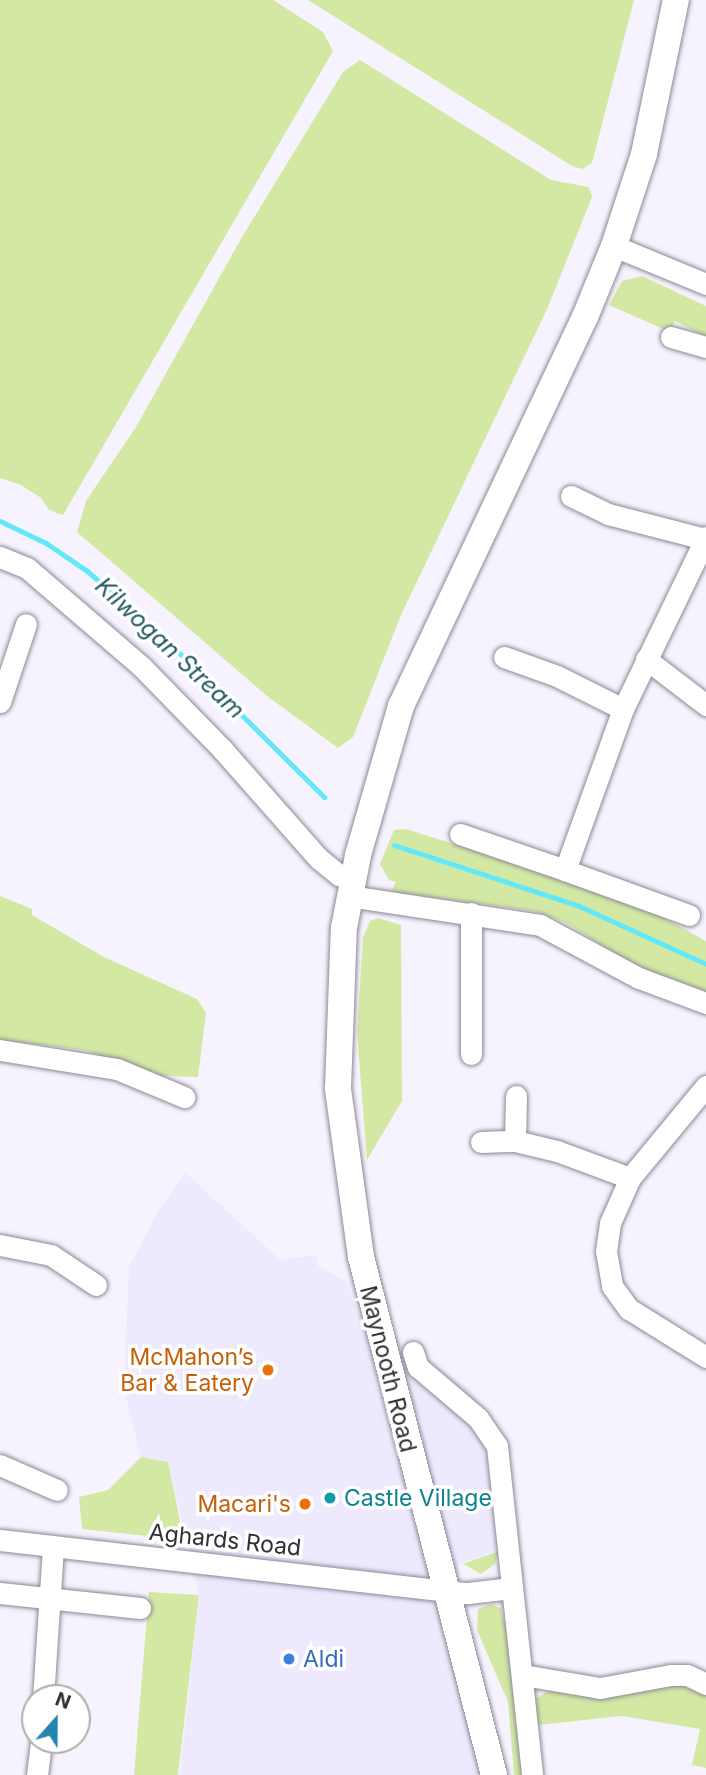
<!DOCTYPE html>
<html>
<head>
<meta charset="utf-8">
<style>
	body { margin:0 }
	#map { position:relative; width:706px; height:1775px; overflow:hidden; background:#f6f3fe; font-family:Inter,sans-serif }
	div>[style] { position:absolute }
	.built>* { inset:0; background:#efe9fd }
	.green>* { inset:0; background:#d3e9a3 }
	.stream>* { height:5px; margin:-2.5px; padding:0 2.5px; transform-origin:2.5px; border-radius:2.5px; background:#62e8f8 }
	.roads { filter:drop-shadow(0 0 2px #8c8898) drop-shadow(0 0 2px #8c8898) }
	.minor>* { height:21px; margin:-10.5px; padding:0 10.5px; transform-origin:10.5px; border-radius:10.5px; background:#fff }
	.major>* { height:26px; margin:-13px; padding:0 13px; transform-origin:13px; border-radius:13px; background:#fff }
	.dots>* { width:19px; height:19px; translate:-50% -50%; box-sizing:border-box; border:4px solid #fff; border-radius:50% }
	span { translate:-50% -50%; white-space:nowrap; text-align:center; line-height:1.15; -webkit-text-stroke:7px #fff; paint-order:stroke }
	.food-label { font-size:23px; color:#c56008 }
	.right { translate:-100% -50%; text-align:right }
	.street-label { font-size:23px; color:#312f36 }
	.culture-label { font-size:23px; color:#0d838f }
	.left { translate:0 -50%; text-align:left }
	.shop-label { font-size:23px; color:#366cbe }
	.water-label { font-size:24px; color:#235b62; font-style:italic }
	.north { position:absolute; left:21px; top:1684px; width:70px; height:70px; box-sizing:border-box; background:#fff; border:2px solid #adacaf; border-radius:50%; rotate:21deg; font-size:19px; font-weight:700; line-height:28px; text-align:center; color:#312f36 }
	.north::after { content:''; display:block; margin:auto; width:24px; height:32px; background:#2284af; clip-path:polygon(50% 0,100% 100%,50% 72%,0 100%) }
</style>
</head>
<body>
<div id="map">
	<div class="built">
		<i style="clip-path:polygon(186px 1173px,280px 1260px,317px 1255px,318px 1266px,346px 1281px,358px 1314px,470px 1389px,489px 1415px,502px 1549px,458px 1564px,464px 1655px,494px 1775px,180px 1775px,199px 1595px,168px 1462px,141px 1457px,124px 1390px,129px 1267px,160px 1208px)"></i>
	</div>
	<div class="green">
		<i style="clip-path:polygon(0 0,273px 0,323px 32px,333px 51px,63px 515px,49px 510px,41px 498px,21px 485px,0 478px)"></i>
		<i style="clip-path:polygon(308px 0,634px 0,592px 163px,582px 169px,572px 166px)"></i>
		<i style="clip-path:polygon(360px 60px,551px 180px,589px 187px,592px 197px,548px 307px,401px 615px,353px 737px,338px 748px,267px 696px,77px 532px,86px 501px,136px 427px,242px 237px,343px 72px)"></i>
		<i style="clip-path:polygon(642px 276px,706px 306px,706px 337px,675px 321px,670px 332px,609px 305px,622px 281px)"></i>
		<i style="clip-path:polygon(406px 829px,544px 872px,664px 918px,706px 941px,706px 992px,634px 965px,566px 923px,534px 911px,391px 892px,396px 882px,389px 880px,380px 864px,394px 830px)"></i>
		<i style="clip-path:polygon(0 896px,32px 909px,32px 915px,104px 957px,197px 999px,206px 1013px,198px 1077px,161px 1076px,84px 1050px,0 1040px)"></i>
		<i style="clip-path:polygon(378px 918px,401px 925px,402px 1101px,367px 1160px,357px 1033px,363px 937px,370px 921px)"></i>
		<i style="clip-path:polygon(141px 1457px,168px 1462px,184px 1540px,82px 1529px,79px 1497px,108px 1490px)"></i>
		<i style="clip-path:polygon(499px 1551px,495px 1564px,481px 1574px,463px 1564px)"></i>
		<i style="clip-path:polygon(149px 1592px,199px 1595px,178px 1775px,134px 1775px)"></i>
		<i style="clip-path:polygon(491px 1604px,501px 1608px,508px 1636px,523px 1775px,514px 1775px,508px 1702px,477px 1630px,478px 1609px)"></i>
		<i style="clip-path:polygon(679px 1682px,706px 1694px,706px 1768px,692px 1765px,700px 1729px,622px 1716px,537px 1725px,536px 1698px,556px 1688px,590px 1695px,640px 1693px)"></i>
	</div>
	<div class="stream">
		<i style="left:0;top:521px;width:51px;rotate:25.6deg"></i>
		<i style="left:46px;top:543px;width:50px;rotate:34.3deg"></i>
		<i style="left:87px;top:571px;width:95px;rotate:40.7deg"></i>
		<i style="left:159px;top:633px;width:233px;rotate:44.8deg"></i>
		<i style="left:394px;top:845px;width:195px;rotate:18.2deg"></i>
		<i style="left:579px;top:906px;width:140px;rotate:24.5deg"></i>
	</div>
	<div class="roads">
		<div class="minor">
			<i style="left:614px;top:246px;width:100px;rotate:22.4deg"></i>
			<i style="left:671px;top:337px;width:36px;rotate:16deg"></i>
			<i style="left:571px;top:496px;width:41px;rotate:25.9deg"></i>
			<i style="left:608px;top:514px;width:100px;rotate:14.5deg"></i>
			<i style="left:0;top:557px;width:29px;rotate:22deg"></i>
			<i style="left:27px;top:568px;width:152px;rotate:40.7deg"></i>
			<i style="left:142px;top:667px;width:115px;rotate:45.7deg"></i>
			<i style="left:222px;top:749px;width:145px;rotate:48.6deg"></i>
			<i style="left:318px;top:858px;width:27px;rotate:39deg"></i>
			<i style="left:339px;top:875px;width:14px;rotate:8deg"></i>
			<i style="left:504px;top:657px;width:56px;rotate:19.7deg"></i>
			<i style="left:557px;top:676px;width:74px;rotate:26.6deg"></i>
			<i style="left:646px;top:659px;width:76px;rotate:37.5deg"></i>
			<i style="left:0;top:702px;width:82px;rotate:-71.6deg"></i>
			<i style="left:460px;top:834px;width:111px;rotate:18.9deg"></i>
			<i style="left:349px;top:896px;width:193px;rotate:8.6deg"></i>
			<i style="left:540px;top:925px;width:112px;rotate:28.2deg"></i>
			<i style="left:639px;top:978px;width:72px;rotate:20.5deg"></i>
			<i style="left:471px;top:913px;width:141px;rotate:90deg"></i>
			<i style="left:689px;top:915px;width:132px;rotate:-160.1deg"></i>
			<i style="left:565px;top:870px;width:171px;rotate:-70.2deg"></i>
			<i style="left:623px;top:709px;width:191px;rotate:-64.2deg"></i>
			<i style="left:0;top:1050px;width:119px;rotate:9.2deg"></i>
			<i style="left:117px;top:1069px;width:73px;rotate:22.7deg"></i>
			<i style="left:706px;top:1086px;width:119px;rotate:129.6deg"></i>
			<i style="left:630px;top:1178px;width:49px;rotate:114deg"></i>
			<i style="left:610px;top:1223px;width:28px;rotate:98deg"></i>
			<i style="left:606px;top:1251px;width:36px;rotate:80deg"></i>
			<i style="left:612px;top:1286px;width:29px;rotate:54deg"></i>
			<i style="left:629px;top:1309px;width:91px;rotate:31.9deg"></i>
			<i style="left:515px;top:1141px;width:45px;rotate:-88.7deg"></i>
			<i style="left:481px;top:1142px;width:34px;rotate:-2deg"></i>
			<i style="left:515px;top:1141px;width:43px;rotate:13.4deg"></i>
			<i style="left:557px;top:1151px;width:78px;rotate:20.3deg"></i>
			<i style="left:0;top:1245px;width:52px;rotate:11.1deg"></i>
			<i style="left:51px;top:1255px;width:54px;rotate:33.7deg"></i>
			<i style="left:413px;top:1352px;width:16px;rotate:72deg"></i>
			<i style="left:418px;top:1367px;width:79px;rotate:40.4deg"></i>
			<i style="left:478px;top:1418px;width:34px;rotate:56deg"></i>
			<i style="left:497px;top:1446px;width:331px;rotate:83.9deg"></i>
			<i style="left:0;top:1465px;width:62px;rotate:23.7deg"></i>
			<i style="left:0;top:1540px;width:471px;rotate:6.5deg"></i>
			<i style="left:468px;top:1593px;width:44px;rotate:-6.5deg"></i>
			<i style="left:0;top:1593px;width:141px;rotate:6.1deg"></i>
			<i style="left:523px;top:1675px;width:78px;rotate:9.6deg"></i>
			<i style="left:600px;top:1688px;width:72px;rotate:-10.4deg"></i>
			<i style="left:671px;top:1675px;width:16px"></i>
			<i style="left:687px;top:1675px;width:21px;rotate:25deg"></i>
			<i style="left:43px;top:1698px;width:152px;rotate:-86.2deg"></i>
			<i style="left:37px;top:1775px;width:35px;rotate:-83deg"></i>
		</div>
		<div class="major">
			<i style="left:494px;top:1775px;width:535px;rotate:-104.4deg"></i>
			<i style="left:361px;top:1257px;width:171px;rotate:-97.8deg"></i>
			<i style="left:338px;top:1088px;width:160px;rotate:-87.9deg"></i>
			<i style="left:344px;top:928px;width:74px;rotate:-79.1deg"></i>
			<i style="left:358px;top:855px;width:155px;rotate:-73.9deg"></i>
			<i style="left:401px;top:706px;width:430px;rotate:-64.7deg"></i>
			<i style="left:585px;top:317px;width:77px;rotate:-67.8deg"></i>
			<i style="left:614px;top:246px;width:97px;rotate:-71.9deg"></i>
			<i style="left:644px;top:154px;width:157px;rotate:-78.3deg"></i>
		</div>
	</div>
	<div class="dots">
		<i style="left:268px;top:1370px;background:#e8710a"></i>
		<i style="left:330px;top:1498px;background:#0f9aa8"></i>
		<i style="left:305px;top:1504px;background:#e8710a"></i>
		<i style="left:289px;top:1659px;background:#3f7fe0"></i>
	</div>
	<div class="food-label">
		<span class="right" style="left:254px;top:1370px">McMahon’s<br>Bar &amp; Eatery</span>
		<span class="right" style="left:291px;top:1504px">Macari's</span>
	</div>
	<div class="street-label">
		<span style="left:388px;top:1369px;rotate:76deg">Maynooth Road</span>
		<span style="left:225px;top:1540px;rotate:6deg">Aghards Road</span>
	</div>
	<div class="culture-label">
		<span class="left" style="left:344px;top:1498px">Castle Village</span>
	</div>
	<div class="shop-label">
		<span class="left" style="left:303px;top:1659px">Aldi</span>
	</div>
	<div class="water-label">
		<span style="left:170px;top:648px;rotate:43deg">Kilwogan Stream</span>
	</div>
	<div class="north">N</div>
</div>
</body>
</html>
